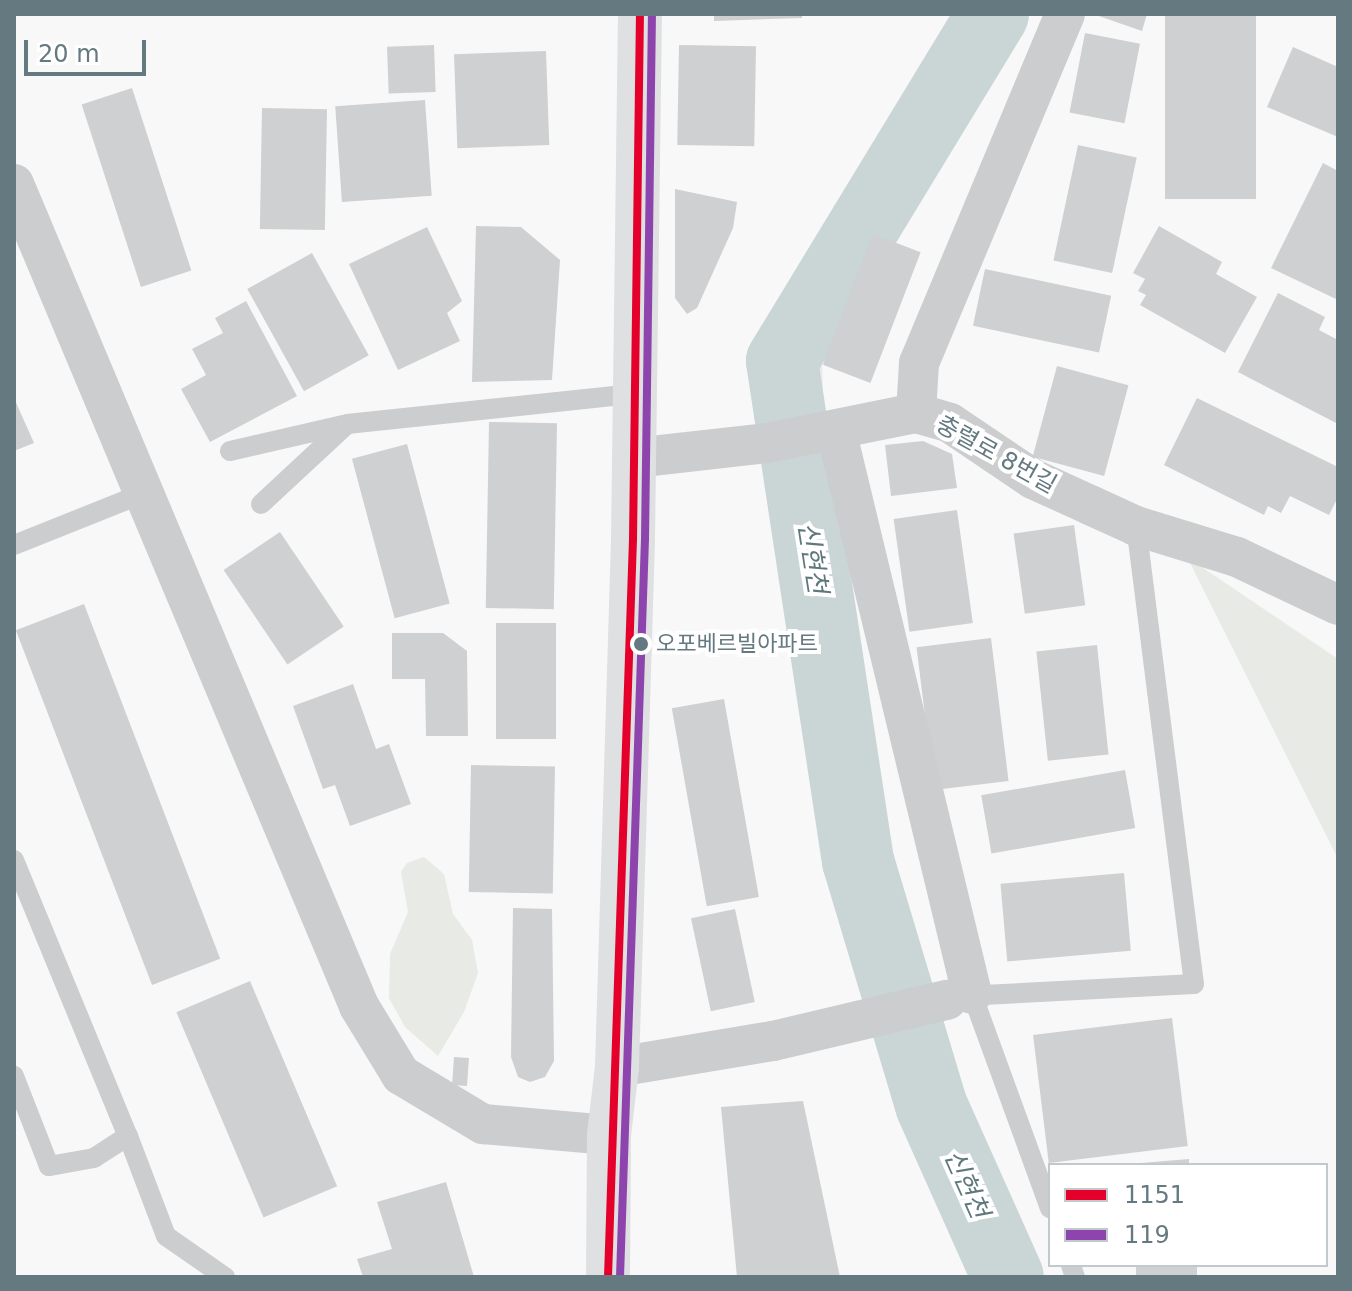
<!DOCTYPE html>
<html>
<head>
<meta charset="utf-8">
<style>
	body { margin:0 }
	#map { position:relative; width:1352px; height:1291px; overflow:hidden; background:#f8f8f8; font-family:"DejaVu Sans","Noto Sans KR",sans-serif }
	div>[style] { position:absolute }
	.green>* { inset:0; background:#e8eae5 }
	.river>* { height:72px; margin:-36px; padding:0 36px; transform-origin:36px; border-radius:36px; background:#cad5d6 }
	.building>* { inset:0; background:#ced0d1; transform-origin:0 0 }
	.lane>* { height:20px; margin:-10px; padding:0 10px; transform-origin:10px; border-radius:10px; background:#cbcdce }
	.street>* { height:40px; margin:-20px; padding:0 20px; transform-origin:20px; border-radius:20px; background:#cbcdce }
	.secondary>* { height:44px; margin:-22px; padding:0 22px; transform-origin:22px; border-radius:22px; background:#dfe0e1 }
	.bus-1>* { height:8px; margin:-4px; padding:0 4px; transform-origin:4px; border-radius:4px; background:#e4002b }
	.bus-2>* { height:8px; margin:-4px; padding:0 4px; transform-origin:4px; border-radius:4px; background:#8e44ad }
	.dots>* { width:22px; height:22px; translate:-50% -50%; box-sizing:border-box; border:4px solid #fff; border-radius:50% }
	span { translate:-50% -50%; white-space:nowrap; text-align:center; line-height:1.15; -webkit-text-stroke:8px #fff; paint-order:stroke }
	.bus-label { font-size:22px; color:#657981 }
	.left { translate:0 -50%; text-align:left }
	.street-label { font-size:24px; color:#657981 }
	.water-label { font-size:26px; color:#60787b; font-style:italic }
	.frame { position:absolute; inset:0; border:16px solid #657981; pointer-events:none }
	.legend { position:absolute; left:1048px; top:1163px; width:280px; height:104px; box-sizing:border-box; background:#fff; border:2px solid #c1c9cd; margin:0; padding:10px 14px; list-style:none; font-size:24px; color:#657981 }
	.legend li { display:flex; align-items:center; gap:16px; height:40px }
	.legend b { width:40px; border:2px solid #c1c9cd }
	.scale { position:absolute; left:24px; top:40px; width:122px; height:36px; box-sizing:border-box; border:4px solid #657981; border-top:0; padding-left:10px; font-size:24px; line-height:28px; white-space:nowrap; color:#657981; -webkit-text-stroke:6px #fff; paint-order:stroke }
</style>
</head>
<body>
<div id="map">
	<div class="green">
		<i style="clip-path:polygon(904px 165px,869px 234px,822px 362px,824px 422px,794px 422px,784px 362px)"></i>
		<i style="clip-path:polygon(1187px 557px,1338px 659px,1338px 859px)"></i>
		<i style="clip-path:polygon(424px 857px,444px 874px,453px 914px,472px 940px,478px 973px,464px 1012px,438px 1056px,405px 1027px,389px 998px,390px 954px,408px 912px,401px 872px,407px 863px)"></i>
	</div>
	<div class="river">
		<i style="left:993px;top:14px;width:406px;rotate:121.3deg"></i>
		<i style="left:782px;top:361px;width:506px;rotate:81.36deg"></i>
		<i style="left:858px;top:861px;width:255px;rotate:73.3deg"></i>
		<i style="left:931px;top:1105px;width:188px;rotate:65.9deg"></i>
	</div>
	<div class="building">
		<i style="clip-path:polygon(714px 14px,802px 14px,802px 18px,714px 21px)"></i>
		<i style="clip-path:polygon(1093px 14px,1147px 14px,1142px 31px)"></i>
		<i style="left:1165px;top:14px;width:91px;height:185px"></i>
		<i style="left:1085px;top:33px;width:56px;height:81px;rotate:11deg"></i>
		<i style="left:434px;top:45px;width:47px;height:47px;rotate:88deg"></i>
		<i style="left:679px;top:45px;width:77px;height:100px;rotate:1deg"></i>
		<i style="clip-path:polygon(1293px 47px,1338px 67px,1338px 137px,1267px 107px)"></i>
		<i style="left:546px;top:51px;width:94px;height:92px;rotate:88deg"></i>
		<i style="left:132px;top:88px;width:192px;height:53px;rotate:72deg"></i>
		<i style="left:425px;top:100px;width:96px;height:90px;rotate:86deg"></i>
		<i style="left:262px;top:108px;width:65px;height:121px;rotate:1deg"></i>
		<i style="left:1078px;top:145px;width:60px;height:118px;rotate:12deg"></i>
		<i style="clip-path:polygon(1323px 163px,1338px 171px,1336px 299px,1271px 268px)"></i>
		<i style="clip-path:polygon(675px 189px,737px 202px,733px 228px,697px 308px,687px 314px,675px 298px)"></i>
		<i style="clip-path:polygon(476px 226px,521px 227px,560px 260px,552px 380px,472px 382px)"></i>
		<i style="clip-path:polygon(1159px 226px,1222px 262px,1216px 274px,1257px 297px,1225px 353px,1140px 305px,1146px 295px,1138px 291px,1145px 279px,1133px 273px)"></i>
		<i style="clip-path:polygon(427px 227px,462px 301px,447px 313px,460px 341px,398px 370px,349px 264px)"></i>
		<i style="left:873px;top:234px;width:51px;height:140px;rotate:21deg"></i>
		<i style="left:312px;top:253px;width:117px;height:74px;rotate:61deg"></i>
		<i style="left:985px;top:269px;width:129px;height:58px;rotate:12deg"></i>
		<i style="clip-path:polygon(1278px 293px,1325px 317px,1319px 330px,1338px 340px,1338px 424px,1238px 372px)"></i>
		<i style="clip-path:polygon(246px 301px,297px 396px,210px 442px,181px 389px,206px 375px,192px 349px,223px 333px,215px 318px)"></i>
		<i style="left:1057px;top:366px;width:74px;height:94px;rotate:15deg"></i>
		<i style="clip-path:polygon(14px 398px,34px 443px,14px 451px)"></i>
		<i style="clip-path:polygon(1197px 398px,1338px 467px,1338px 497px,1329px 515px,1290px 496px,1281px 513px,1268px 506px,1264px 515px,1164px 465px)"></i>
		<i style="left:489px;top:422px;width:68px;height:186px;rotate:1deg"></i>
		<i style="clip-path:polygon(923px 441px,952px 454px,957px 488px,891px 496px,885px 445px)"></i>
		<i style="left:407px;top:444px;width:165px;height:57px;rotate:75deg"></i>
		<i style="left:957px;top:510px;width:114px;height:64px;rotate:82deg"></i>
		<i style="left:1074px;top:525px;width:81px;height:61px;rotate:82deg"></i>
		<i style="left:280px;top:532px;width:114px;height:68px;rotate:56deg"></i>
		<i style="left:84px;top:604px;width:380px;height:73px;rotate:69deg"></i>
		<i style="left:496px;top:623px;width:60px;height:116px"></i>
		<i style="clip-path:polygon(392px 633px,443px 633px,467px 651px,468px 736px,426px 736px,425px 679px,392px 679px)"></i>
		<i style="left:991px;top:638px;width:144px;height:75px;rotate:83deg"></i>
		<i style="left:1097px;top:645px;width:110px;height:61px;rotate:84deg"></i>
		<i style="clip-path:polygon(353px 684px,376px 749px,389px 744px,411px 804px,350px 826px,335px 785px,323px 789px,293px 706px)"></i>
		<i style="left:724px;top:699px;width:201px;height:53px;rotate:80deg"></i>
		<i style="left:471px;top:765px;width:84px;height:127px;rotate:1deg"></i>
		<i style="left:1125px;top:770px;width:59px;height:146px;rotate:80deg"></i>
		<i style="left:1124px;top:873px;width:78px;height:124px;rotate:85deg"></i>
		<i style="clip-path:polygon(513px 908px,552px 909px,554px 1061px,545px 1077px,530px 1082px,518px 1077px,511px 1057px)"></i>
		<i style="left:735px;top:909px;width:95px;height:45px;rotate:78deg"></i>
		<i style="left:250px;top:981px;width:223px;height:80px;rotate:67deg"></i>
		<i style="left:1172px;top:1018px;width:129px;height:140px;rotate:83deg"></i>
		<i style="left:454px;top:1057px;width:15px;height:28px;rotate:4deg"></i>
		<i style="clip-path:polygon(803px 1101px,840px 1277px,737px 1277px,721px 1107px)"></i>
		<i style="clip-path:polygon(1189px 1159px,1189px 1165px,1142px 1165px,1141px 1163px)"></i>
		<i style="clip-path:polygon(446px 1182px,474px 1277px,363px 1277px,357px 1259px,392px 1249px,377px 1202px)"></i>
		<i style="left:1136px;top:1265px;width:61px;height:12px"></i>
	</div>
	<div class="lane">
		<i style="left:230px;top:451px;width:116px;rotate:-13deg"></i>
		<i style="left:261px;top:504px;width:117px;rotate:-42.9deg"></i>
		<i style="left:347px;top:424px;width:288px;rotate:-6deg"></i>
		<i style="left:14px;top:545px;width:140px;rotate:-21.8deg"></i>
		<i style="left:14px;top:860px;width:299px;rotate:67.6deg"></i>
		<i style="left:128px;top:1136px;width:40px;rotate:147.1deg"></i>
		<i style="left:94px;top:1158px;width:46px;rotate:169.9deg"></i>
		<i style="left:49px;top:1166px;width:97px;rotate:-111.3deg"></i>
		<i style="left:972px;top:994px;width:228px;rotate:70deg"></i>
		<i style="left:964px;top:996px;width:230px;rotate:-3deg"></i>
		<i style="left:1194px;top:984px;width:462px;rotate:-97.2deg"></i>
		<i style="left:128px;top:1136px;width:107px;rotate:69.2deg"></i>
		<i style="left:166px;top:1236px;width:72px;rotate:34.8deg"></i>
		<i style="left:1071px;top:1265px;width:13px;rotate:72deg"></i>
	</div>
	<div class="street">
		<i style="left:1065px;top:14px;width:378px;rotate:112.7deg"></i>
		<i style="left:919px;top:363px;width:50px;rotate:93.4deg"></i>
		<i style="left:916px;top:413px;width:35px;rotate:16deg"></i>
		<i style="left:950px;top:423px;width:100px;rotate:34deg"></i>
		<i style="left:1033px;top:479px;width:63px;rotate:24.5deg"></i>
		<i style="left:1090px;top:505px;width:51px;rotate:24.5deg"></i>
		<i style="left:1136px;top:526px;width:106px;rotate:17.1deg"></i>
		<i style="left:1237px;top:557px;width:112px;rotate:25.4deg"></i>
		<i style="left:14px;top:184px;width:891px;rotate:67.23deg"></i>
		<i style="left:359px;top:1006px;width:81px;rotate:58.7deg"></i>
		<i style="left:401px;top:1075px;width:96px;rotate:30.9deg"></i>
		<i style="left:483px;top:1124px;width:126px;rotate:5deg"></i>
		<i style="left:836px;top:430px;width:580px;rotate:76.44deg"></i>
		<i style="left:634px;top:458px;width:134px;rotate:-6.4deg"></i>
		<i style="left:767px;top:443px;width:152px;rotate:-11.4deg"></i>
		<i style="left:617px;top:1067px;width:158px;rotate:-9.5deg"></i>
		<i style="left:773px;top:1041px;width:179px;rotate:-13.3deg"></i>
	</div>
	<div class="secondary">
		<i style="left:608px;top:1277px;width:142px;rotate:-89.6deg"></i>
		<i style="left:609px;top:1135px;width:68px;rotate:-83.3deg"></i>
		<i style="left:617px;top:1067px;width:528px;rotate:-88.26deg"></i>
		<i style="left:633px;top:539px;width:525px;rotate:-89.24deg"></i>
	</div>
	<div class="bus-1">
		<i style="left:608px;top:1277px;width:738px;rotate:-88.06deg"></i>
		<i style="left:633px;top:539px;width:525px;rotate:-89.24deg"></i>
	</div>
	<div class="bus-2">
		<i style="left:620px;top:1277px;width:738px;rotate:-88.06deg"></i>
		<i style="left:645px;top:539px;width:525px;rotate:-89.24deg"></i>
	</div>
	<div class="dots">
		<i style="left:641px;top:644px;background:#657981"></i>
	</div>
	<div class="bus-label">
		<span class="left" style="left:656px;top:644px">오포베르빌아파트</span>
	</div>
	<div class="street-label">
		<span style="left:996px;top:455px;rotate:29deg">충렬로 8번길</span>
	</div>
	<div class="water-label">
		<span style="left:812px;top:558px;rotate:81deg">신현천</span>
		<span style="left:966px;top:1184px;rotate:66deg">신현천</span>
	</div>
	<div class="frame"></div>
	<ul class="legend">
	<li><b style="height:10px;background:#e4002b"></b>1151</li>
	<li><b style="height:10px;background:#8e44ad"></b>119</li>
	</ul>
	<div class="scale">20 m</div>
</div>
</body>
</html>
